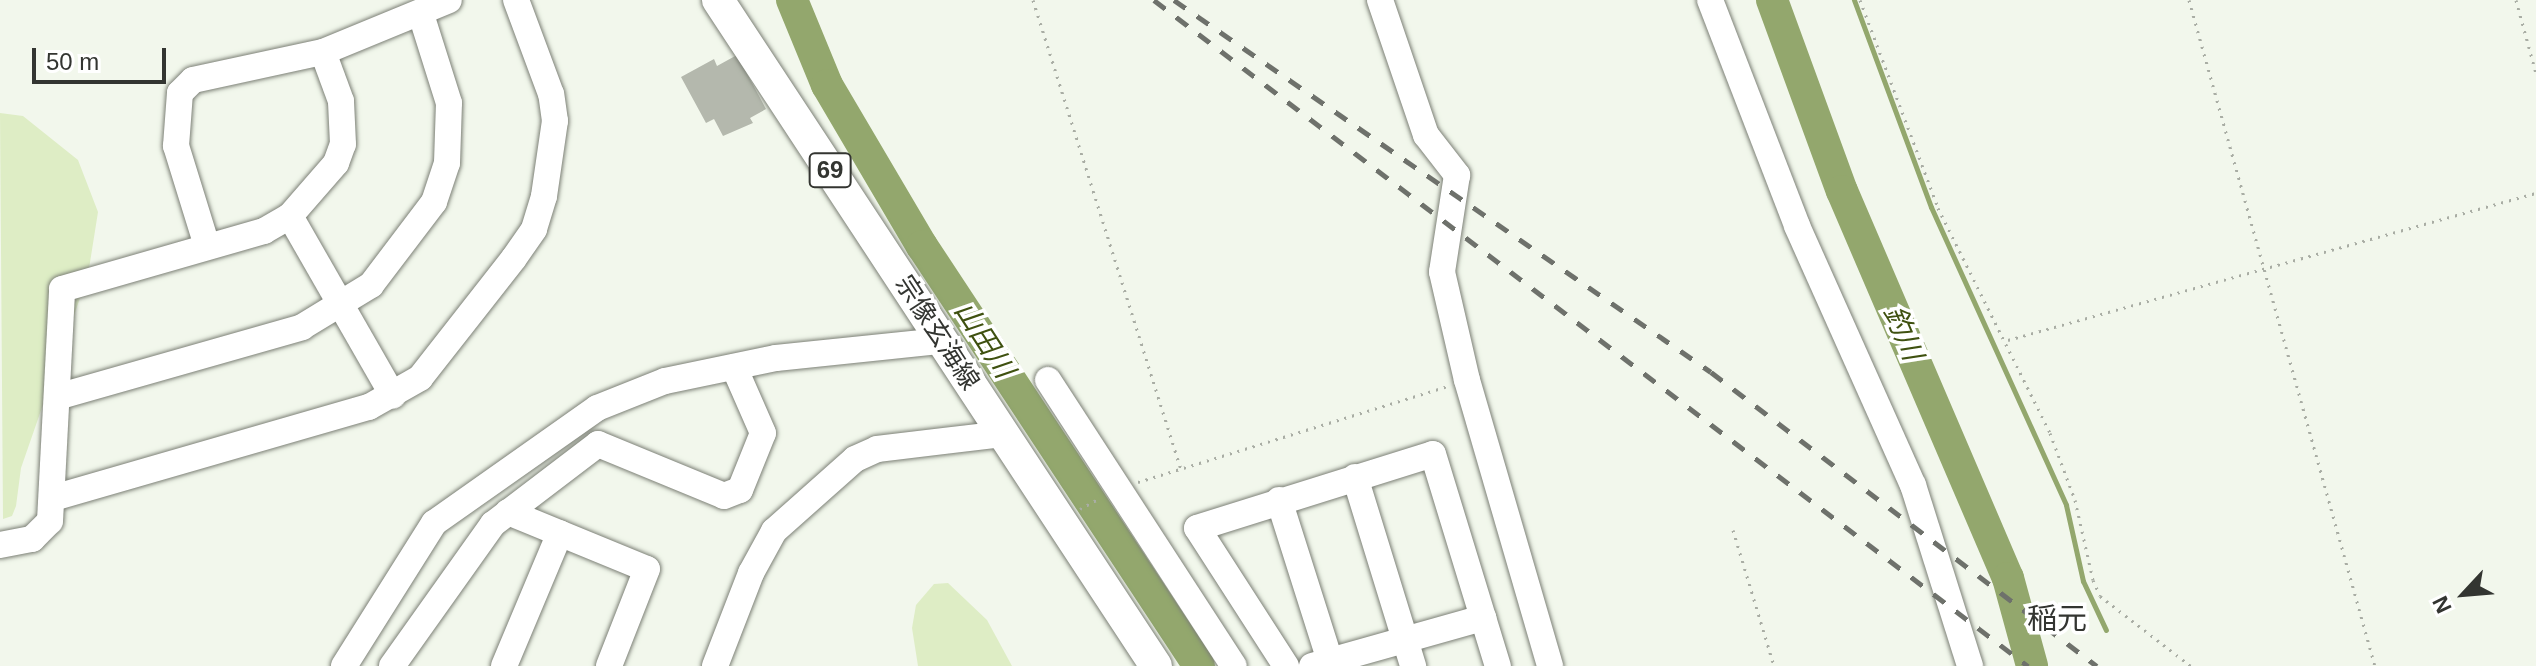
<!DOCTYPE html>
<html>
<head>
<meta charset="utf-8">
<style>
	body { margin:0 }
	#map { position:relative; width:2536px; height:666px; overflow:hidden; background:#f2f7ec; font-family:Helvetica,"Noto Sans JP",sans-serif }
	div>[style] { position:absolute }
	.green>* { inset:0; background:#deedc5 }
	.stream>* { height:5px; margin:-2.5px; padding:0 2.5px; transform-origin:2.5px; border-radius:2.5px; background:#93a76d }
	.river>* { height:32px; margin:-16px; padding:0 16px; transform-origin:16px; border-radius:16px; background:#93a76d }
	.building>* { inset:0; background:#b4b8ad }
	.path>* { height:3px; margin-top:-1.5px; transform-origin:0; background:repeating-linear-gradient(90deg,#a9ada4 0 2px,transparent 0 8px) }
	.roads { filter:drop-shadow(0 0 2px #7c8076) drop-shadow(0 0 2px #7c8076) }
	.minor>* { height:26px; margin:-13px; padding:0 13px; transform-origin:13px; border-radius:13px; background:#fff }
	.major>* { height:32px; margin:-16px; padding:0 16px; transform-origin:16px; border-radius:16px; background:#fff }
	.rail>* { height:5px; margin-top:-2.5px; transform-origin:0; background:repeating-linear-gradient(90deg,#6e716b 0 14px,transparent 0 28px) }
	span { translate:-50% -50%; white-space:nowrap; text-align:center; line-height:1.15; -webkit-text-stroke:7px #fff; paint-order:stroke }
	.shield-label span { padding:2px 6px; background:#fff; border:2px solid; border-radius:6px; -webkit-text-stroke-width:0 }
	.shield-label { font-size:24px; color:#333531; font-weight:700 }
	.street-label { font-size:26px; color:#333531 }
	.water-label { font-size:28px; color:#3f5110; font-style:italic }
	.quarter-label { font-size:30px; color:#333531 }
	.north { position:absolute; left:2424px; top:554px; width:80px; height:80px; -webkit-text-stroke:6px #fff; paint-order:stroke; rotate:244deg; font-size:22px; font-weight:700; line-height:32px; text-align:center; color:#333531 }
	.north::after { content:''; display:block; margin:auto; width:28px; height:36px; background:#333531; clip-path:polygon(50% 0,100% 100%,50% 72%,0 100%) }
	.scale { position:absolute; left:32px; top:48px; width:134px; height:36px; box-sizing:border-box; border:4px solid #333531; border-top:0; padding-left:10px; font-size:24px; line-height:28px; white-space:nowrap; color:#333531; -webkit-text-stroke:6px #fff; paint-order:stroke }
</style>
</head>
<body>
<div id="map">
	<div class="green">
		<i style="clip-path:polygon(0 113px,23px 116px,78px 160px,98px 212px,88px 275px,21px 468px,16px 506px,12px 516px,3px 519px)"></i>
		<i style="clip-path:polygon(948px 583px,987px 620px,1012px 666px,918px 666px,912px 628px,916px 605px,934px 584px)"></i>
	</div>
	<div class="stream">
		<i style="left:1854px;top:0;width:221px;rotate:69.6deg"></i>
		<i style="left:1931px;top:207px;width:327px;rotate:65.6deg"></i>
		<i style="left:2066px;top:505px;width:78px;rotate:77.4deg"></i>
		<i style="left:2083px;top:581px;width:54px;rotate:64.9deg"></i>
	</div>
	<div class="river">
		<i style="left:792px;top:0;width:92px;rotate:67.6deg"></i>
		<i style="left:827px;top:85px;width:187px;rotate:59.5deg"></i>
		<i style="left:922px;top:246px;width:503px;rotate:56.59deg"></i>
		<i style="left:1772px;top:0;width:203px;rotate:69.9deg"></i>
		<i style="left:1842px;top:191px;width:421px;rotate:66.8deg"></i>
		<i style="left:2008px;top:578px;width:91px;rotate:74.7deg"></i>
	</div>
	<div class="building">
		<i style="clip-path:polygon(737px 55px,766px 109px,750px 118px,753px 123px,723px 136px,714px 119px,706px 123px,681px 77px,714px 59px,717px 66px)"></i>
	</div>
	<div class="path">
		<i style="left:1033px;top:0;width:492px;rotate:72.5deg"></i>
		<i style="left:1860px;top:0;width:222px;rotate:69.4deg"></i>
		<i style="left:1938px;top:208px;width:251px;rotate:63.5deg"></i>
		<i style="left:2050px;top:433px;width:72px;rotate:69.5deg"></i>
		<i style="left:2075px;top:500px;width:82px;rotate:77.3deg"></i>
		<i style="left:2093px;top:580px;width:17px;rotate:66deg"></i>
		<i style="left:2100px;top:596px;width:115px;rotate:37.6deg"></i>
		<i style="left:2189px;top:0;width:691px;rotate:74.4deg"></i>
		<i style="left:2516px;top:0;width:76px;rotate:74.7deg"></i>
		<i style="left:2008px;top:340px;width:548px;rotate:-15.56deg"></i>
		<i style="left:1138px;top:482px;width:325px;rotate:-17.2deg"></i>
		<i style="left:1080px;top:509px;width:21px;rotate:-29deg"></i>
		<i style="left:1733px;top:530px;width:142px;rotate:73.2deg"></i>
	</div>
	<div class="roads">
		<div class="minor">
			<i style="left:1380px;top:0;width:143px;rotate:71.2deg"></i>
			<i style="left:1426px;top:135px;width:51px;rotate:52.2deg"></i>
			<i style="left:1457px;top:175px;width:98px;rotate:98.8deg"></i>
			<i style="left:1442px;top:272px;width:111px;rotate:77deg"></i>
			<i style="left:1467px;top:380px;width:298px;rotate:73.8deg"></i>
			<i style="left:1710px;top:0;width:242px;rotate:68.9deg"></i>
			<i style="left:1797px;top:226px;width:284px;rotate:65.9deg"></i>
			<i style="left:1913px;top:485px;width:190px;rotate:72.5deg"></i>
			<i style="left:290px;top:216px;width:207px;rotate:60.2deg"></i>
			<i style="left:207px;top:246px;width:105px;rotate:-107.2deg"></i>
			<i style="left:176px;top:146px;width:53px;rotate:-85.7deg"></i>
			<i style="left:180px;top:93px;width:18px;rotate:-45deg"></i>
			<i style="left:193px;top:80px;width:133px;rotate:-12.2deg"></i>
			<i style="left:323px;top:52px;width:136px;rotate:-22.4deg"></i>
			<i style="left:1048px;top:380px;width:341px;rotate:57deg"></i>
			<i style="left:57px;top:397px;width:255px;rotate:-15.9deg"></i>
			<i style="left:302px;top:327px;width:81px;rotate:-31.3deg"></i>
			<i style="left:371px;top:285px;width:104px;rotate:-52.8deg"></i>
			<i style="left:434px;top:202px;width:41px;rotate:-71.6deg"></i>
			<i style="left:447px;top:163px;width:60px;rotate:-88.1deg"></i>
			<i style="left:449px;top:103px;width:93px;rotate:-107.5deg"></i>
			<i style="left:1355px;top:477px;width:198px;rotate:72.9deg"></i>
			<i style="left:53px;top:498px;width:329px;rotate:-16.1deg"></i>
			<i style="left:369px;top:407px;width:59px;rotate:-29.6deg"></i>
			<i style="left:420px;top:378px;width:152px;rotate:-51.9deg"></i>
			<i style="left:514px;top:258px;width:35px;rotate:-55deg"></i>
			<i style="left:534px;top:229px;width:34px;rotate:-73deg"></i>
			<i style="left:544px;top:196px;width:76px;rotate:-81.7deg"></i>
			<i style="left:555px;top:121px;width:27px;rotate:-98deg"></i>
			<i style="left:551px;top:94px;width:100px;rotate:-110.4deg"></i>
			<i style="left:1279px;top:500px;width:169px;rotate:72.4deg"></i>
			<i style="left:508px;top:512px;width:150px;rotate:22.3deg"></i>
			<i style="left:647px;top:569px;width:104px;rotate:111.4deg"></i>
			<i style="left:0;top:545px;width:33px;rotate:-11deg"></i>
			<i style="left:32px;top:539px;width:25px;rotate:-45deg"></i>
			<i style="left:50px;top:521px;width:232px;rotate:-87deg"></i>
			<i style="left:62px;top:289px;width:210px;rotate:-16deg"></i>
			<i style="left:264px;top:231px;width:30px;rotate:-30deg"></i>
			<i style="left:290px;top:216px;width:70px;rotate:-49deg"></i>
			<i style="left:336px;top:163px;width:20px;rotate:-70deg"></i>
			<i style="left:343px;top:144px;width:43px;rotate:-92.7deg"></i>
			<i style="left:341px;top:101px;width:52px;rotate:-110.2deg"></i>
			<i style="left:344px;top:666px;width:169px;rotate:-57.8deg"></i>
			<i style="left:434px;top:523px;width:199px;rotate:-35.2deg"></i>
			<i style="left:597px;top:408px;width:73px;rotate:-21.7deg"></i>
			<i style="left:665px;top:381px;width:113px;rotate:-11.7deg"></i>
			<i style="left:776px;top:358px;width:166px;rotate:-5.9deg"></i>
			<i style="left:392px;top:666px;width:174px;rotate:-54.6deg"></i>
			<i style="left:493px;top:524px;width:132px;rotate:-37.3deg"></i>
			<i style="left:598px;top:444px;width:136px;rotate:22.4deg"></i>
			<i style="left:724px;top:496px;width:17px;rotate:-21deg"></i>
			<i style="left:740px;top:490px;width:61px;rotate:-68deg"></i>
			<i style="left:763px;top:433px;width:72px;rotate:-113.7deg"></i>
			<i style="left:504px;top:666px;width:144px;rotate:-67.2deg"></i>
			<i style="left:715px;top:666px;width:100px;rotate:-68.8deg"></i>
			<i style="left:751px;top:573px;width:48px;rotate:-61.3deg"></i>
			<i style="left:774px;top:531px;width:108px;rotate:-41.6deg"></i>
			<i style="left:855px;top:459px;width:24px;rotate:-24deg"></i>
			<i style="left:877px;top:449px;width:126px;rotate:-6.8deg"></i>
			<i style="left:1286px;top:666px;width:164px;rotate:-122.8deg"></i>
			<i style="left:1197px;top:528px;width:247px;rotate:-17.4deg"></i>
			<i style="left:1433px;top:454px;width:222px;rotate:73deg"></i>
			<i style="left:1312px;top:666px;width:178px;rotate:-15.7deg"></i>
		</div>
		<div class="major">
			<i style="left:718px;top:0;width:797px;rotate:56.67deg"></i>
		</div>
	</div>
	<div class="rail">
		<i style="left:1154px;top:0;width:1099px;rotate:37.31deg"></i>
		<i style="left:1174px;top:0;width:653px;rotate:34.71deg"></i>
		<i style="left:1711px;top:372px;width:485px;rotate:37.3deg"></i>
	</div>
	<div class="shield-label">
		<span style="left:830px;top:170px">69</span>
	</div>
	<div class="street-label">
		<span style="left:937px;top:333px;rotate:57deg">宗像玄海線</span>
	</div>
	<div class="water-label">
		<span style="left:1903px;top:333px;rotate:67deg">釣川</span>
		<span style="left:984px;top:340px;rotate:57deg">山田川</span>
	</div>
	<div class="quarter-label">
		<span style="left:2057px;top:619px">稲元</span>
	</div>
	<div class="north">N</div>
	<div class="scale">50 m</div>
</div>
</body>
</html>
